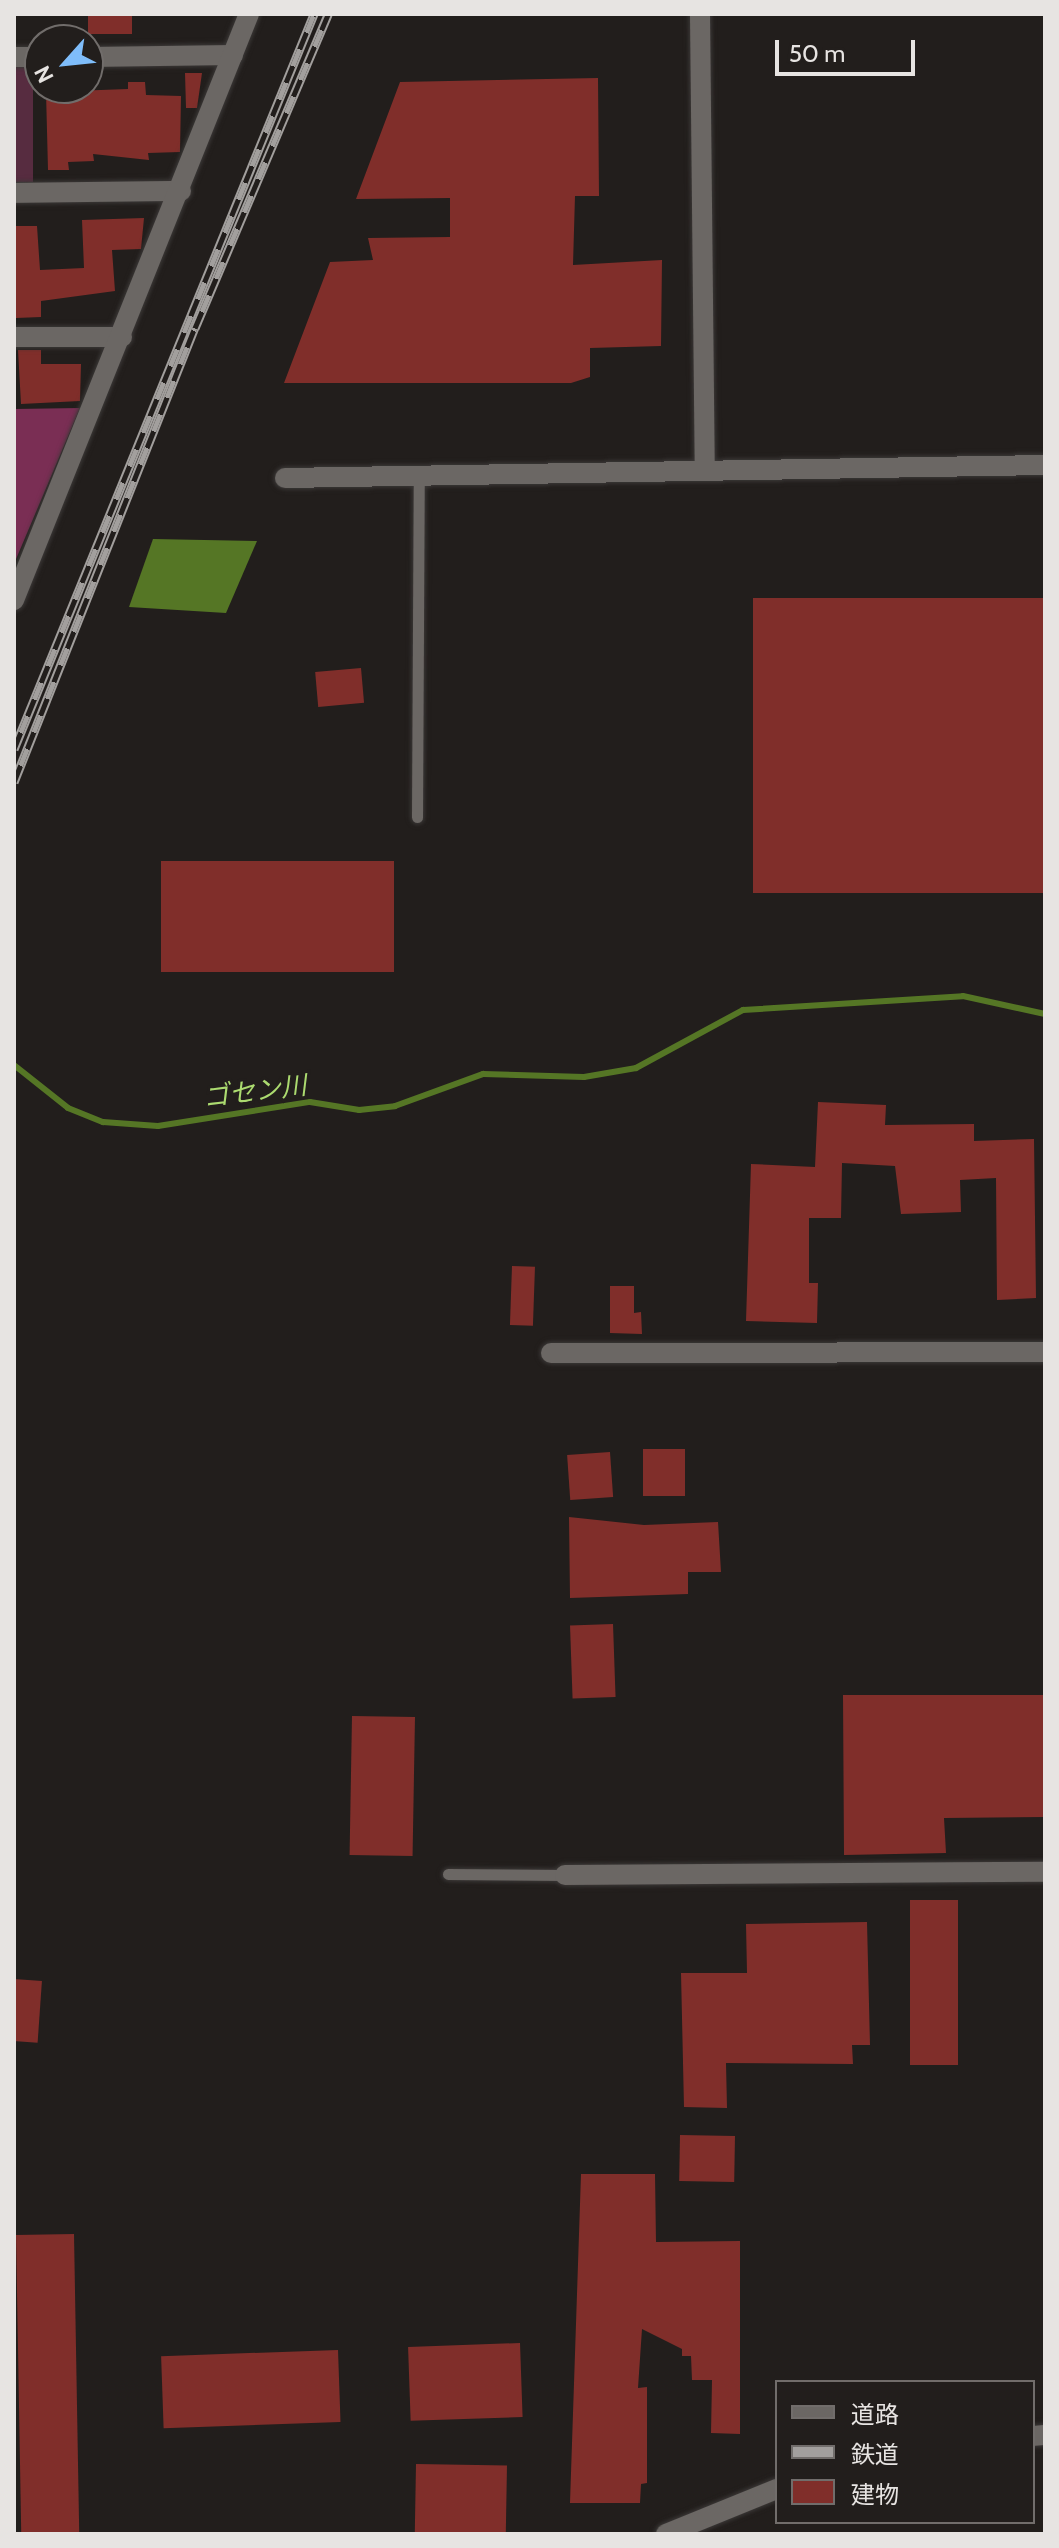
<!DOCTYPE html>
<html>
<head>
<meta charset="utf-8">
<style>
	body { margin:0 }
	#map { position:relative; width:1059px; height:2548px; overflow:hidden; background:#221e1c; font-family:Cabin,"Noto Sans JP",sans-serif }
	div>[style] { position:absolute }
	.green>* { inset:0; background:#572c40; transform-origin:0 0 }
	.forest>* { inset:0; background:#7a2e54 }
	.water>* { inset:0; background:#557625 }
	.stream>* { height:6px; margin:-3px; padding:0 3px; transform-origin:3px; border-radius:3px; background:#557625 }
	.building>* { inset:0; background:#802e2a; transform-origin:0 0 }
	.roads { filter:drop-shadow(0 0 2px #3b3837) drop-shadow(0 0 2px #3b3837) }
	.lane>* { height:11px; margin:-5.5px; padding:0 5.5px; transform-origin:5.5px; border-radius:5.5px; background:#6b6764 }
	.street>* { height:20px; margin:-10px; padding:0 10px; transform-origin:10px; border-radius:10px; background:#6b6764 }
	.secondary>* { height:20px; margin:-10px; padding:0 10px; transform-origin:10px; border-radius:10px; background:#6b6764 }
	.rail>* { height:9px; margin-top:-4.5px; transform-origin:0; background:repeating-linear-gradient(90deg,#221e1c 0 18px,#a29f9d 0 36px); box-sizing:border-box; border-block:2px solid #a29f9d }
	span { translate:-50% -50%; white-space:nowrap; text-align:center; line-height:1.15; -webkit-text-stroke:6px #221e1c; paint-order:stroke }
	.water-label { font-size:26px; color:#acdb70; font-style:italic }
	.frame { position:absolute; inset:0; border:16px solid #e7e4e2; pointer-events:none }
	.legend { position:absolute; left:775px; top:2380px; width:260px; height:144px; box-sizing:border-box; background:#221e1c; border:2px solid #716d6b; margin:0; padding:10px 14px; list-style:none; font-size:24px; color:#e7e4e2 }
	.legend li { display:flex; align-items:center; gap:16px; height:40px }
	.legend b { width:40px; border:2px solid #716d6b }
	.north { position:absolute; left:24px; top:24px; width:80px; height:80px; box-sizing:border-box; background:#221e1c; border:2px solid #716d6b; border-radius:50%; rotate:243deg; font-size:22px; font-weight:700; line-height:32px; text-align:center; color:#e7e4e2 }
	.north::after { content:''; display:block; margin:auto; width:28px; height:36px; background:#7fbdfa; clip-path:polygon(50% 0,100% 100%,50% 72%,0 100%) }
	.scale { position:absolute; left:775px; top:40px; width:140px; height:36px; box-sizing:border-box; border:4px solid #e7e4e2; border-top:0; padding-left:10px; font-size:24px; line-height:28px; white-space:nowrap; color:#e7e4e2; -webkit-text-stroke:6px #221e1c; paint-order:stroke }
</style>
</head>
<body>
<div id="map">
	<div class="green">
		<i style="left:14px;top:67px;width:19px;height:115px"></i>
	</div>
	<div class="forest">
		<i style="clip-path:polygon(80px 408px,14px 564px,14px 409px)"></i>
	</div>
	<div class="water">
		<i style="clip-path:polygon(153px 539px,257px 541px,226px 613px,129px 607px)"></i>
	</div>
	<div class="stream">
		<i style="left:14px;top:1065px;width:69px;rotate:38.5deg"></i>
		<i style="left:68px;top:1108px;width:38px;rotate:22deg"></i>
		<i style="left:103px;top:1122px;width:55px;rotate:4.2deg"></i>
		<i style="left:158px;top:1126px;width:154px;rotate:-9deg"></i>
		<i style="left:310px;top:1102px;width:50px;rotate:9.3deg"></i>
		<i style="left:359px;top:1110px;width:36px;rotate:-6deg"></i>
		<i style="left:395px;top:1106px;width:94px;rotate:-20deg"></i>
		<i style="left:483px;top:1074px;width:101px;rotate:1.7deg"></i>
		<i style="left:584px;top:1077px;width:53px;rotate:-9.8deg"></i>
		<i style="left:636px;top:1068px;width:122px;rotate:-28.5deg"></i>
		<i style="left:743px;top:1010px;width:220px;rotate:-3.6deg"></i>
		<i style="left:963px;top:996px;width:84px;rotate:12.4deg"></i>
	</div>
	<div class="building">
		<i style="left:88px;top:14px;width:44px;height:20px"></i>
		<i style="clip-path:polygon(185px 73px,202px 73px,197px 108px,186px 108px)"></i>
		<i style="clip-path:polygon(598px 78px,599px 196px,575px 196px,573px 265px,662px 260px,661px 346px,590px 348px,590px 377px,571px 383px,284px 383px,330px 262px,373px 260px,368px 238px,450px 237px,450px 198px,356px 199px,400px 82px)"></i>
		<i style="clip-path:polygon(128px 82px,145px 82px,146px 95px,181px 96px,180px 152px,148px 153px,149px 160px,93px 154px,94px 161px,68px 162px,69px 170px,48px 170px,46px 92px,128px 89px)"></i>
		<i style="clip-path:polygon(144px 218px,141px 249px,112px 250px,115px 291px,41px 301px,41px 317px,16px 318px,14px 226px,37px 226px,40px 270px,84px 268px,82px 220px)"></i>
		<i style="clip-path:polygon(18px 350px,41px 350px,41px 364px,81px 364px,80px 401px,21px 404px)"></i>
		<i style="left:1045px;top:598px;width:295px;height:292px;rotate:90deg"></i>
		<i style="left:361px;top:668px;width:35px;height:46px;rotate:85deg"></i>
		<i style="left:161px;top:861px;width:233px;height:111px"></i>
		<i style="clip-path:polygon(818px 1102px,886px 1105px,885px 1125px,974px 1124px,974px 1141px,1034px 1139px,1036px 1298px,997px 1300px,996px 1178px,960px 1180px,961px 1212px,901px 1214px,895px 1166px,842px 1163px,841px 1218px,809px 1218px,809px 1283px,818px 1283px,817px 1323px,746px 1321px,751px 1164px,815px 1167px)"></i>
		<i style="left:512px;top:1266px;width:23px;height:59px;rotate:2deg"></i>
		<i style="clip-path:polygon(610px 1286px,634px 1286px,634px 1313px,641px 1312px,642px 1334px,610px 1333px)"></i>
		<i style="left:643px;top:1449px;width:42px;height:47px"></i>
		<i style="left:610px;top:1452px;width:45px;height:43px;rotate:86deg"></i>
		<i style="clip-path:polygon(569px 1517px,644px 1525px,718px 1522px,721px 1572px,688px 1572px,688px 1594px,570px 1598px)"></i>
		<i style="left:613px;top:1624px;width:73px;height:43px;rotate:88deg"></i>
		<i style="clip-path:polygon(843px 1695px,1045px 1695px,1045px 1817px,944px 1818px,946px 1853px,844px 1855px)"></i>
		<i style="left:352px;top:1716px;width:63px;height:139px;rotate:1deg"></i>
		<i style="left:910px;top:1900px;width:48px;height:165px"></i>
		<i style="clip-path:polygon(867px 1922px,870px 2045px,852px 2045px,853px 2064px,726px 2063px,727px 2108px,684px 2107px,681px 1973px,747px 1973px,746px 1924px)"></i>
		<i style="left:14px;top:1979px;width:28px;height:62px;rotate:4deg"></i>
		<i style="left:680px;top:2135px;width:55px;height:46px;rotate:1deg"></i>
		<i style="clip-path:polygon(581px 2174px,655px 2174px,656px 2242px,740px 2241px,740px 2434px,711px 2433px,712px 2380px,692px 2380px,691px 2356px,682px 2356px,682px 2349px,642px 2329px,638px 2388px,647px 2387px,647px 2483px,641px 2484px,640px 2503px,570px 2503px)"></i>
		<i style="left:74px;top:2234px;width:300px;height:58px;rotate:89deg"></i>
		<i style="left:520px;top:2343px;width:74px;height:112px;rotate:88deg"></i>
		<i style="left:338px;top:2350px;width:72px;height:177px;rotate:88deg"></i>
		<i style="left:416px;top:2464px;width:91px;height:70px;rotate:1deg"></i>
	</div>
	<div class="roads">
		<div class="lane">
			<i style="left:417px;top:817px;width:341px;rotate:-89.7deg"></i>
			<i style="left:448px;top:1874px;width:117px;rotate:0.5deg"></i>
		</div>
		<div class="street">
			<i style="left:700px;top:14px;width:457px;rotate:89.4deg"></i>
			<i style="left:14px;top:57px;width:26px"></i>
			<i style="left:88px;top:57px;width:145px;rotate:-0.8deg"></i>
			<i style="left:14px;top:193px;width:167px;rotate:-0.7deg"></i>
			<i style="left:14px;top:337px;width:108px"></i>
			<i style="left:285px;top:478px;width:760px;rotate:-0.98deg"></i>
			<i style="left:14px;top:600px;width:631px;rotate:-68.15deg"></i>
			<i style="left:551px;top:1353px;width:494px;rotate:-0.1deg"></i>
			<i style="left:565px;top:1875px;width:480px;rotate:-0.4deg"></i>
		</div>
		<div class="secondary">
			<i style="left:1033px;top:2436px;width:12px;rotate:-5deg"></i>
			<i style="left:666px;top:2534px;width:120px;rotate:-22.1deg"></i>
		</div>
	</div>
	<div class="rail">
		<i style="left:14px;top:749px;width:794px;rotate:-67.8deg"></i>
		<i style="left:14px;top:782px;width:489px;rotate:-68.3deg"></i>
		<i style="left:195px;top:328px;width:341px;rotate:-67deg"></i>
	</div>
	<div class="water-label">
		<span style="left:255px;top:1092px;rotate:-7deg">ゴセン川</span>
	</div>
	<div class="frame"></div>
	<ul class="legend">
	<li><b style="height:10px;background:#6b6764"></b>道路</li>
	<li><b style="height:10px;background:#a29f9d"></b>鉄道</li>
	<li><b style="height:22px;background:#802e2a"></b>建物</li>
	</ul>
	<div class="north">N</div>
	<div class="scale">50 m</div>
</div>
</body>
</html>
